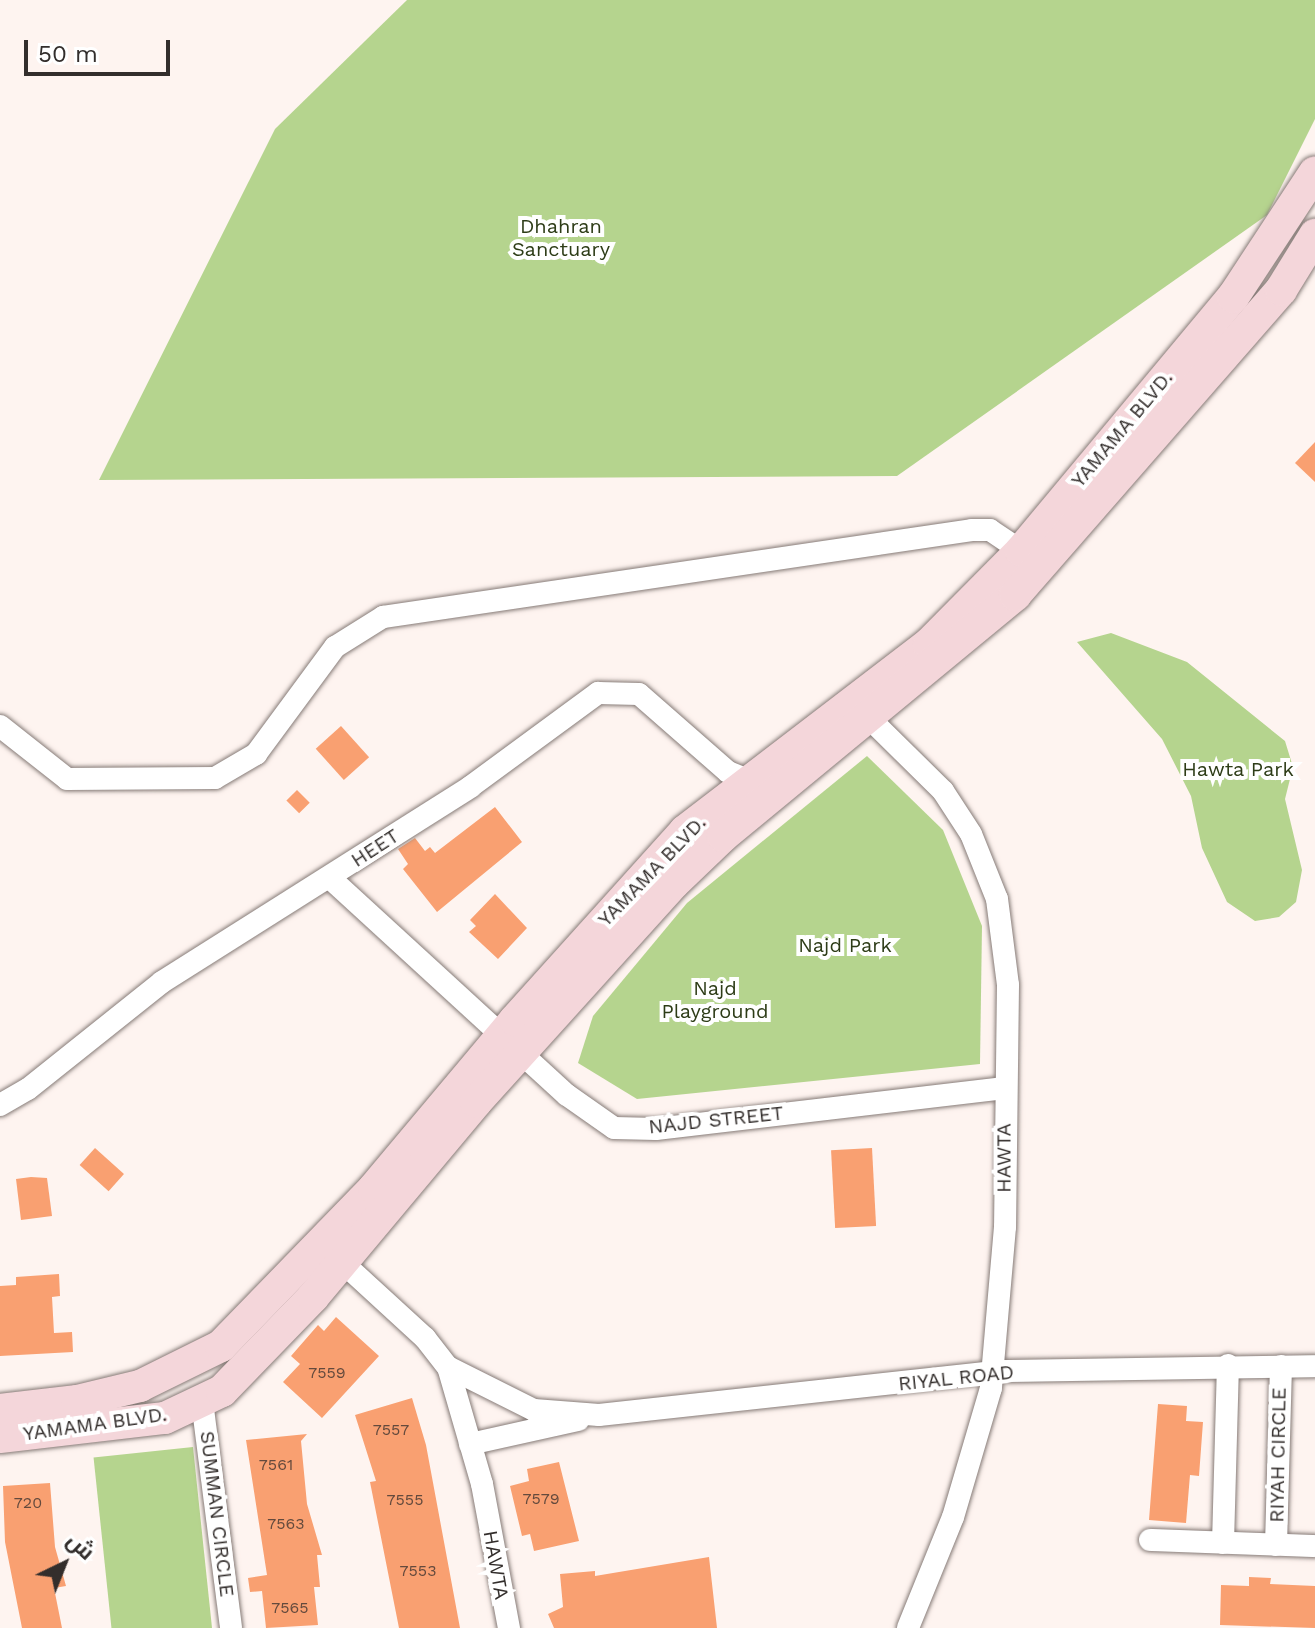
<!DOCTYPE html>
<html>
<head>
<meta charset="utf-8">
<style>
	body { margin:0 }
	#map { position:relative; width:1315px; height:1628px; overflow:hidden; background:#fef4f0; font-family:"Work Sans",Cairo,sans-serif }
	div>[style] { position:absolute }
	.green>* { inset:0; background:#b5d48e; transform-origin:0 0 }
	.building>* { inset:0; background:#f9a071; transform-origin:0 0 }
	.roads { filter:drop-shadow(0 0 2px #867b77) drop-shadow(0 0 2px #867b77) }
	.minor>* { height:22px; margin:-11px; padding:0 11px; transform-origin:11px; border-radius:11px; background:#fff }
	.secondary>* { height:32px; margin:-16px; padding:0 16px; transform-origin:16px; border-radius:16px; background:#f4d6da }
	span { translate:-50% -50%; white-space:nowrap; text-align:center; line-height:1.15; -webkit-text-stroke:8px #fff; paint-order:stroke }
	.number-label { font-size:16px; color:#644a3d }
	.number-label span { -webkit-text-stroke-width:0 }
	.park-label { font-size:20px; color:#2d3c17 }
	.street-label { font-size:20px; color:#332e2c }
	.north { position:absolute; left:24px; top:1524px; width:80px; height:80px; -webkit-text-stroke:6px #fff; paint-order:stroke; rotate:43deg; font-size:22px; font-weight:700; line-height:32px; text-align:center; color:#332e2c }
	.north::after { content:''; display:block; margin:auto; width:28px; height:36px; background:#332e2c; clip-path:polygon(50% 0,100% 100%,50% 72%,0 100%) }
	.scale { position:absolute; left:24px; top:40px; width:146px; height:36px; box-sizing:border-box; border:4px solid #332e2c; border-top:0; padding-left:10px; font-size:24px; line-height:28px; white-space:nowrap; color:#332e2c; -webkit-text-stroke:6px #fff; paint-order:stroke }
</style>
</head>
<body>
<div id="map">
	<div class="green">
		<i style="clip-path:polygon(407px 0,1315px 0,1315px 119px,1267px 215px,897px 476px,99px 480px,275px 129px)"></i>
		<i style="clip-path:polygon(1111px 633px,1187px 662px,1285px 741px,1293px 767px,1285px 799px,1302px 870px,1296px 902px,1279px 917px,1255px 921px,1227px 902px,1202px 848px,1191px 796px,1162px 739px,1077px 642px)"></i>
		<i style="clip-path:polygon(867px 756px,943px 830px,982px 926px,980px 1064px,637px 1099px,578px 1063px,593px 1016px,687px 903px)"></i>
		<i style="left:193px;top:1447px;width:182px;height:100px;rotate:84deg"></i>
	</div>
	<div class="building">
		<i style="clip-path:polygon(1315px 442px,1315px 482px,1295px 463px)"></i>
		<i style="left:341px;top:726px;width:42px;height:34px;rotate:48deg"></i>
		<i style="left:297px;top:790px;width:18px;height:15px;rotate:45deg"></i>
		<i style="clip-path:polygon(495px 807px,522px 842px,437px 912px,403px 869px,408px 864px,398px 849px,415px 838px,425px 851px,430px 847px,435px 853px)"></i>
		<i style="clip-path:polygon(495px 894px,527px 928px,498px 959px,469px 932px,476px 926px,470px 920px)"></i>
		<i style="left:95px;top:1148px;width:39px;height:23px;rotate:42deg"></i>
		<i style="left:872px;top:1148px;width:78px;height:41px;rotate:87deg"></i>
		<i style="clip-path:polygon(31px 1177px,47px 1178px,52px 1216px,21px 1220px,16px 1179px)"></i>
		<i style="clip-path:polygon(59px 1274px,60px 1296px,52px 1297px,54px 1333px,72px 1332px,73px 1352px,0 1356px,0 1286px,16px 1285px,16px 1277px)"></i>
		<i style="clip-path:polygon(336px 1317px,379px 1356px,322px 1418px,283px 1382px,300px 1364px,291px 1356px,318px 1325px,324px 1331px)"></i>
		<i style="clip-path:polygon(412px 1398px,426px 1445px,460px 1628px,399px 1628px,370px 1482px,376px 1481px,355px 1415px)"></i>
		<i style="clip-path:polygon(1158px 1404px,1187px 1406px,1186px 1421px,1203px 1422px,1199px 1476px,1190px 1475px,1186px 1523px,1149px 1520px)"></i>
		<i style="clip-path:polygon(307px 1434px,301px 1441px,307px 1504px,322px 1555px,317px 1555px,320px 1587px,314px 1587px,318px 1625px,266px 1628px,262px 1591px,250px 1592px,248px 1578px,267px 1575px,246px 1440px)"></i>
		<i style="clip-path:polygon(559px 1462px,579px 1541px,534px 1551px,530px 1534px,522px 1536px,510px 1486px,529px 1481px,527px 1469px)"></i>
		<i style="clip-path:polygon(50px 1483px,55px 1547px,66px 1586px,54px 1588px,62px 1628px,22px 1628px,5px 1542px,3px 1486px)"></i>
		<i style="clip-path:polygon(709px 1557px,717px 1628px,554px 1628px,548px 1614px,563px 1607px,560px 1574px,595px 1571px,595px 1576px)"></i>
		<i style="clip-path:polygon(1249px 1577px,1271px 1578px,1270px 1584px,1315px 1586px,1315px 1628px,1220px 1625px,1221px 1585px,1249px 1586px)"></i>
	</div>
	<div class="roads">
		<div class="minor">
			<i style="left:869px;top:718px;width:104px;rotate:44.6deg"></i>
			<i style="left:943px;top:791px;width:51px;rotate:56.9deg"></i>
			<i style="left:971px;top:834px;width:70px;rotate:68.2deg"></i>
			<i style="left:997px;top:899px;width:87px;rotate:82.7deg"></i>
			<i style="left:1008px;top:985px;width:242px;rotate:90.7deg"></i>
			<i style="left:1005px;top:1227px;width:162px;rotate:95deg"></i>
			<i style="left:991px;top:1388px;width:134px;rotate:106.4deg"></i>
			<i style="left:953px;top:1517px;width:120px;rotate:112.1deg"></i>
			<i style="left:0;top:726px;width:85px;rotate:38.3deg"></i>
			<i style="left:67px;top:779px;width:148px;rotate:-0.4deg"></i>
			<i style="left:215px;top:778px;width:48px;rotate:-30.3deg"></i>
			<i style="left:256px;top:754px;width:133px;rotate:-53.6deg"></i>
			<i style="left:335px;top:647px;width:57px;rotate:-32deg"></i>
			<i style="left:383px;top:617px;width:595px;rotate:-8.4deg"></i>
			<i style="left:972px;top:530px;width:18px"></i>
			<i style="left:990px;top:530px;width:37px;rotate:34deg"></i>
			<i style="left:330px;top:878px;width:321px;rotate:42.5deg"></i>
			<i style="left:567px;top:1095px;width:57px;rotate:35.1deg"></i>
			<i style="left:614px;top:1128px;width:42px;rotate:1.4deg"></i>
			<i style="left:656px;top:1129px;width:351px;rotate:-6.7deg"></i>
			<i style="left:0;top:1105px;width:32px;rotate:-30deg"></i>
			<i style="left:28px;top:1089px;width:171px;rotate:-38.6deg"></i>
			<i style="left:162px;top:982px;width:365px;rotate:-32.3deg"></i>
			<i style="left:470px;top:787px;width:159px;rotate:-36.3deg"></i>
			<i style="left:598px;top:693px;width:41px;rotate:1.4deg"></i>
			<i style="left:639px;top:694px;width:118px;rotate:41.2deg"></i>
			<i style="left:728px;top:772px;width:24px;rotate:22deg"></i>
			<i style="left:342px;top:1262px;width:113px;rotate:42.5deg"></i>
			<i style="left:425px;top:1338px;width:37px;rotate:52deg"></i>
			<i style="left:448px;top:1367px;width:122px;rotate:73.8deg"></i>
			<i style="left:482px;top:1484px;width:147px;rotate:79.4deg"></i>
			<i style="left:448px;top:1367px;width:96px;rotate:26.6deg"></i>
			<i style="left:534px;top:1410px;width:65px;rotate:4.4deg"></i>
			<i style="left:599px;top:1415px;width:407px;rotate:-6.2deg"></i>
			<i style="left:1004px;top:1371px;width:311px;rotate:-0.9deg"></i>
			<i style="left:202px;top:1401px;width:229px;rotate:82.7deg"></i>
			<i style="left:470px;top:1444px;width:111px;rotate:-12.5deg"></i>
			<i style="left:1150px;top:1540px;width:165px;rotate:2.1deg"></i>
			<i style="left:1223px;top:1543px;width:178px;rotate:-88.4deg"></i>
			<i style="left:1276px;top:1545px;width:179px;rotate:-88.4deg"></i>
		</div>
		<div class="secondary">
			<i style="left:0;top:1410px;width:78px;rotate:-6.7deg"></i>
			<i style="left:77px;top:1401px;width:65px;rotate:-13.4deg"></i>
			<i style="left:140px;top:1386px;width:90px;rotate:-26.3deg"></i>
			<i style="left:221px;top:1346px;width:220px;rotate:-45.9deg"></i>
			<i style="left:374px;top:1188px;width:219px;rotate:-50deg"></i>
			<i style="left:515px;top:1020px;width:254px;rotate:-48deg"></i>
			<i style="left:685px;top:831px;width:307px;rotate:-37.5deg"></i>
			<i style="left:929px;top:644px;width:131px;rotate:-45.3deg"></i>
			<i style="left:1021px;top:551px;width:331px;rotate:-50.2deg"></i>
			<i style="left:1233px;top:297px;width:149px;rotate:-56.7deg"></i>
			<i style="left:0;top:1437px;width:166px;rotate:-6.6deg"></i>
			<i style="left:165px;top:1418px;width:63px;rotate:-25.3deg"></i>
			<i style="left:222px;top:1391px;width:131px;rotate:-45.9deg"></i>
			<i style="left:313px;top:1297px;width:254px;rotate:-50.1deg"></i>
			<i style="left:476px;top:1102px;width:295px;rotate:-47.9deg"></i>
			<i style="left:674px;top:883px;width:68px;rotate:-43.8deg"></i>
			<i style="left:723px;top:836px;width:379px;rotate:-39.5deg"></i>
			<i style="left:1015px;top:595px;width:405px;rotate:-48.9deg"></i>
			<i style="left:1281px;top:290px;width:65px;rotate:-58.3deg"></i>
		</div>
	</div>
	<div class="number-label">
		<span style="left:327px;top:1373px">7559</span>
		<span style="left:391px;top:1430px">7557</span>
		<span style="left:276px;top:1465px">7561</span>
		<span style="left:541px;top:1499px">7579</span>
		<span style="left:405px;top:1500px">7555</span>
		<span style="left:28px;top:1503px">720</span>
		<span style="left:286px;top:1524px">7563</span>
		<span style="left:418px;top:1571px">7553</span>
		<span style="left:290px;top:1608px">7565</span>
	</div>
	<div class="park-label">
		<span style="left:561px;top:238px">Dhahran<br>Sanctuary</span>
		<span style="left:1238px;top:769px">Hawta Park</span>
		<span style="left:845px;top:945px">Najd Park</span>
		<span style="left:715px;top:1000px">Najd<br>Playground</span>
	</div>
	<div class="street-label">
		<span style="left:1122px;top:429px;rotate:-50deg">YAMAMA BLVD.</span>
		<span style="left:375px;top:848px;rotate:-33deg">HEET</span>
		<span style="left:652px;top:871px;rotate:-46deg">YAMAMA BLVD.</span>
		<span style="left:716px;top:1120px;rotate:-6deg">NAJD STREET</span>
		<span style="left:1004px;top:1158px;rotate:-90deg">HAWTA</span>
		<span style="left:956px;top:1378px;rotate:-6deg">RIYAL ROAD</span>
		<span style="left:95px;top:1424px;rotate:-8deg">YAMAMA BLVD.</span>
		<span style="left:1278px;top:1455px;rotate:-89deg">RIYAH CIRCLE</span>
		<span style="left:217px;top:1514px;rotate:83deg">SUMMAN CIRCLE</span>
		<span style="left:496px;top:1565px;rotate:80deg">HAWTA</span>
	</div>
	<div class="north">ش</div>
	<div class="scale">50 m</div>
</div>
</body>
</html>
